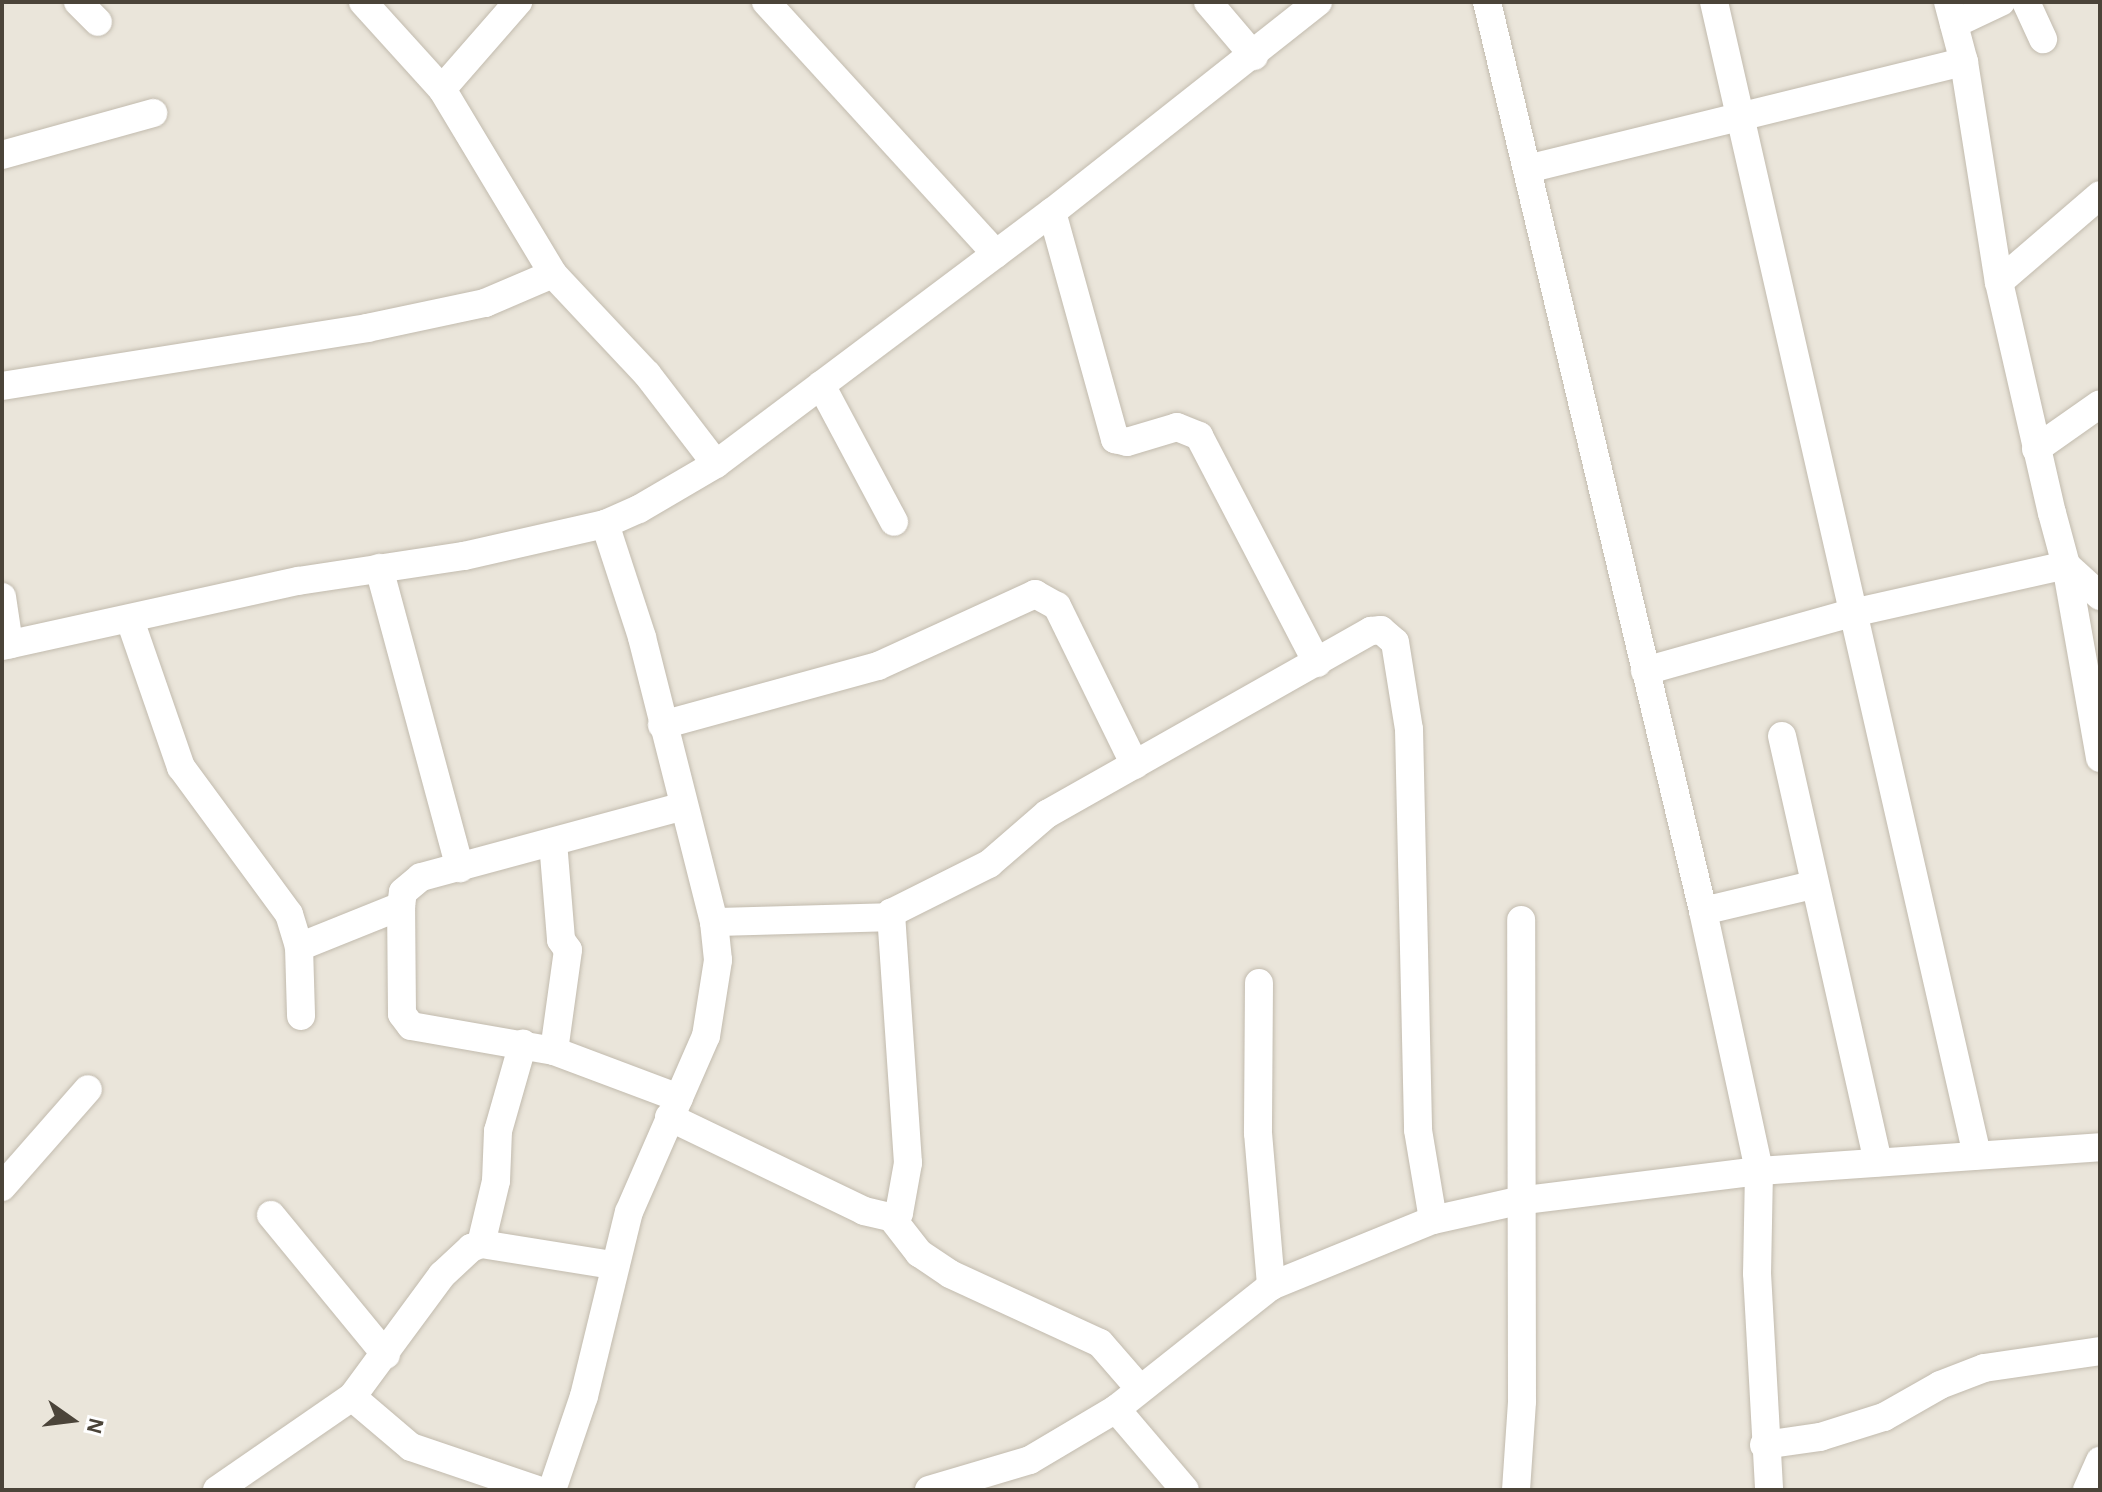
<!DOCTYPE html>
<html>
<head>
<meta charset="utf-8">
<style>
	body { margin:0 }
	#map { position:relative; width:2102px; height:1492px; overflow:hidden; background:#f6f3ec; font-family:"Alegreya Sans",sans-serif }
	div>[style] { position:absolute }
	.residential>* { inset:0; background:#eae5da; transform-origin:0 0 }
	.roads { filter:drop-shadow(0 0 2px #c2bbae) drop-shadow(0 0 2px #c2bbae) }
	.minor>* { height:28px; margin:-14px; padding:0 14px; transform-origin:14px; border-radius:14px; background:#fff }
	span { translate:-50% -50%; white-space:nowrap; text-align:center; line-height:1.15; -webkit-text-stroke:6px #fff; paint-order:stroke }
	.frame { position:absolute; inset:0; border:4px solid #4b4439; pointer-events:none }
	.north { position:absolute; left:32px; top:1380px; width:80px; height:80px; -webkit-text-stroke:6px #fff; paint-order:stroke; rotate:104deg; font-size:22px; font-weight:700; line-height:32px; text-align:center; color:#4b4439 }
	.north::after { content:''; display:block; margin:auto; width:28px; height:36px; background:#4b4439; clip-path:polygon(50% 0,100% 100%,50% 72%,0 100%) }
</style>
</head>
<body>
<div id="map">
	<div class="residential">
		<i style="left:2px;top:2px;width:2098px;height:1488px"></i>
	</div>
	<div class="roads">
		<div class="minor">
			<i style="left:78px;top:2px;width:28px;rotate:45deg"></i>
			<i style="left:363px;top:2px;width:118px;rotate:47.8deg"></i>
			<i style="left:442px;top:89px;width:216px;rotate:59deg"></i>
			<i style="left:553px;top:274px;width:137px;rotate:46.8deg"></i>
			<i style="left:647px;top:374px;width:113px;rotate:52.5deg"></i>
			<i style="left:766px;top:2px;width:341px;rotate:47.6deg"></i>
			<i style="left:1208px;top:2px;width:71px;rotate:49.6deg"></i>
			<i style="left:1487px;top:2px;width:934px;rotate:76.63deg"></i>
			<i style="left:1703px;top:911px;width:266px;rotate:77.8deg"></i>
			<i style="left:1759px;top:1171px;width:102px;rotate:91.1deg"></i>
			<i style="left:1757px;top:1273px;width:217px;rotate:86.8deg"></i>
			<i style="left:1714px;top:2px;width:1183px;rotate:77.15deg"></i>
			<i style="left:1948px;top:2px;width:62px;rotate:75.1deg"></i>
			<i style="left:1964px;top:62px;width:223px;rotate:81deg"></i>
			<i style="left:1999px;top:282px;width:237px;rotate:77.1deg"></i>
			<i style="left:2052px;top:513px;width:54px;rotate:74.9deg"></i>
			<i style="left:2066px;top:565px;width:46px;rotate:42.4deg"></i>
			<i style="left:2026px;top:2px;width:41px;rotate:65.3deg"></i>
			<i style="left:1954px;top:24px;width:52px;rotate:-25.1deg"></i>
			<i style="left:442px;top:89px;width:116px;rotate:-48.9deg"></i>
			<i style="left:2px;top:155px;width:157px;rotate:-15.5deg"></i>
			<i style="left:1527px;top:169px;width:450px;rotate:-13.8deg"></i>
			<i style="left:1052px;top:212px;width:236px;rotate:74.5deg"></i>
			<i style="left:1115px;top:439px;width:12px;rotate:14deg"></i>
			<i style="left:1127px;top:442px;width:52px;rotate:-16.7deg"></i>
			<i style="left:1177px;top:427px;width:24px;rotate:22deg"></i>
			<i style="left:1199px;top:436px;width:256px;rotate:62.5deg"></i>
			<i style="left:1999px;top:282px;width:133px;rotate:-40.7deg"></i>
			<i style="left:821px;top:385px;width:155px;rotate:61.9deg"></i>
			<i style="left:2px;top:386px;width:370px;rotate:-9deg"></i>
			<i style="left:367px;top:328px;width:121px;rotate:-12deg"></i>
			<i style="left:485px;top:303px;width:74px;rotate:-23.1deg"></i>
			<i style="left:2036px;top:449px;width:78px;rotate:-35.1deg"></i>
			<i style="left:379px;top:568px;width:311px;rotate:74.9deg"></i>
			<i style="left:2px;top:597px;width:48px;rotate:81.5deg"></i>
			<i style="left:130px;top:620px;width:156px;rotate:70.9deg"></i>
			<i style="left:181px;top:767px;width:182px;rotate:53.7deg"></i>
			<i style="left:289px;top:914px;width:34px;rotate:73deg"></i>
			<i style="left:299px;top:947px;width:69px;rotate:88.3deg"></i>
			<i style="left:2px;top:646px;width:303px;rotate:-12.4deg"></i>
			<i style="left:298px;top:581px;width:168px;rotate:-8.6deg"></i>
			<i style="left:464px;top:556px;width:145px;rotate:-12.8deg"></i>
			<i style="left:605px;top:524px;width:37px;rotate:-24deg"></i>
			<i style="left:639px;top:509px;width:89px;rotate:-30.3deg"></i>
			<i style="left:716px;top:464px;width:420px;rotate:-36.9deg"></i>
			<i style="left:1052px;top:212px;width:339px;rotate:-38.3deg"></i>
			<i style="left:1645px;top:671px;width:215px;rotate:-15.7deg"></i>
			<i style="left:1852px;top:613px;width:219px;rotate:-12.6deg"></i>
			<i style="left:2066px;top:565px;width:196px;rotate:80deg"></i>
			<i style="left:662px;top:725px;width:224px;rotate:-15.3deg"></i>
			<i style="left:878px;top:666px;width:173px;rotate:-24.6deg"></i>
			<i style="left:1035px;top:594px;width:25px;rotate:29deg"></i>
			<i style="left:1057px;top:606px;width:177px;rotate:63.9deg"></i>
			<i style="left:1782px;top:736px;width:437px;rotate:77.3deg"></i>
			<i style="left:553px;top:842px;width:98px;rotate:85.3deg"></i>
			<i style="left:561px;top:940px;width:12px;rotate:55deg"></i>
			<i style="left:568px;top:950px;width:102px;rotate:97.9deg"></i>
			<i style="left:1703px;top:911px;width:112px;rotate:-13.4deg"></i>
			<i style="left:714px;top:922px;width:177px;rotate:-1.6deg"></i>
			<i style="left:299px;top:947px;width:110px;rotate:-21.9deg"></i>
			<i style="left:1259px;top:983px;width:150px;rotate:90.4deg"></i>
			<i style="left:1258px;top:1133px;width:154px;rotate:85.1deg"></i>
			<i style="left:679px;top:1098px;width:134px;rotate:-159.4deg"></i>
			<i style="left:554px;top:1051px;width:145px;rotate:-170.1deg"></i>
			<i style="left:411px;top:1026px;width:15px;rotate:-127deg"></i>
			<i style="left:402px;top:1014px;width:108px;rotate:-90.5deg"></i>
			<i style="left:401px;top:906px;width:14px;rotate:-82deg"></i>
			<i style="left:403px;top:892px;width:23px;rotate:-40deg"></i>
			<i style="left:421px;top:877px;width:269px;rotate:-15.1deg"></i>
			<i style="left:669px;top:1117px;width:216px;rotate:25.7deg"></i>
			<i style="left:864px;top:1211px;width:28px;rotate:13deg"></i>
			<i style="left:891px;top:1217px;width:9px;rotate:-27deg"></i>
			<i style="left:899px;top:1213px;width:51px;rotate:-79.8deg"></i>
			<i style="left:908px;top:1163px;width:251px;rotate:-93.9deg"></i>
			<i style="left:891px;top:913px;width:110px;rotate:-26.6deg"></i>
			<i style="left:989px;top:864px;width:77px;rotate:-40.8deg"></i>
			<i style="left:1047px;top:814px;width:372px;rotate:-29.5deg"></i>
			<i style="left:1371px;top:631px;width:10px;rotate:-6deg"></i>
			<i style="left:1381px;top:630px;width:18px;rotate:41deg"></i>
			<i style="left:1395px;top:642px;width:88px;rotate:80.9deg"></i>
			<i style="left:1409px;top:729px;width:401px;rotate:88.7deg"></i>
			<i style="left:1418px;top:1130px;width:91px;rotate:80.5deg"></i>
			<i style="left:2px;top:1187px;width:130px;rotate:-48.7deg"></i>
			<i style="left:271px;top:1215px;width:181px;rotate:50.6deg"></i>
			<i style="left:891px;top:1217px;width:46px;rotate:52.1deg"></i>
			<i style="left:919px;top:1253px;width:37px;rotate:34deg"></i>
			<i style="left:950px;top:1274px;width:165px;rotate:24.7deg"></i>
			<i style="left:1100px;top:1343px;width:61px;rotate:49deg"></i>
			<i style="left:481px;top:1244px;width:65px;rotate:-76.6deg"></i>
			<i style="left:496px;top:1181px;width:50px;rotate:-87.7deg"></i>
			<i style="left:498px;top:1131px;width:91px;rotate:-74.1deg"></i>
			<i style="left:352px;top:1397px;width:77px;rotate:40.3deg"></i>
			<i style="left:411px;top:1447px;width:133px;rotate:18.8deg"></i>
			<i style="left:1116px;top:1409px;width:106px;rotate:49.6deg"></i>
			<i style="left:1764px;top:1445px;width:57px;rotate:-8.1deg"></i>
			<i style="left:1820px;top:1437px;width:67px;rotate:-17.4deg"></i>
			<i style="left:1884px;top:1417px;width:64px;rotate:-29.7deg"></i>
			<i style="left:1940px;top:1385px;width:47px;rotate:-21.1deg"></i>
			<i style="left:1984px;top:1368px;width:117px;rotate:-8.3deg"></i>
			<i style="left:217px;top:1490px;width:164px;rotate:-34.6deg"></i>
			<i style="left:352px;top:1397px;width:152px;rotate:-53.6deg"></i>
			<i style="left:442px;top:1275px;width:40px;rotate:-43deg"></i>
			<i style="left:471px;top:1248px;width:11px;rotate:-22deg"></i>
			<i style="left:481px;top:1244px;width:133px;rotate:9.1deg"></i>
			<i style="left:552px;top:1490px;width:99px;rotate:-71.2deg"></i>
			<i style="left:584px;top:1396px;width:189px;rotate:-76.3deg"></i>
			<i style="left:629px;top:1212px;width:192px;rotate:-66.4deg"></i>
			<i style="left:706px;top:1036px;width:77px;rotate:-81deg"></i>
			<i style="left:718px;top:960px;width:38px;rotate:-96deg"></i>
			<i style="left:714px;top:922px;width:294px;rotate:-104.2deg"></i>
			<i style="left:642px;top:637px;width:119px;rotate:-108.1deg"></i>
			<i style="left:929px;top:1490px;width:105px;rotate:-16.5deg"></i>
			<i style="left:1030px;top:1460px;width:100px;rotate:-30.7deg"></i>
			<i style="left:1116px;top:1409px;width:198px;rotate:-38.4deg"></i>
			<i style="left:1271px;top:1286px;width:175px;rotate:-22.2deg"></i>
			<i style="left:1433px;top:1220px;width:87px;rotate:-12.6deg"></i>
			<i style="left:1518px;top:1201px;width:243px;rotate:-7.1deg"></i>
			<i style="left:1759px;top:1171px;width:342px;rotate:-4deg"></i>
			<i style="left:1516px;top:1490px;width:89px;rotate:-86.1deg"></i>
			<i style="left:1522px;top:1401px;width:481px;rotate:-90.1deg"></i>
			<i style="left:2087px;top:1490px;width:32px;rotate:-66deg"></i>
		</div>
	</div>
	<div class="frame"></div>
	<div class="north">N</div>
</div>
</body>
</html>
